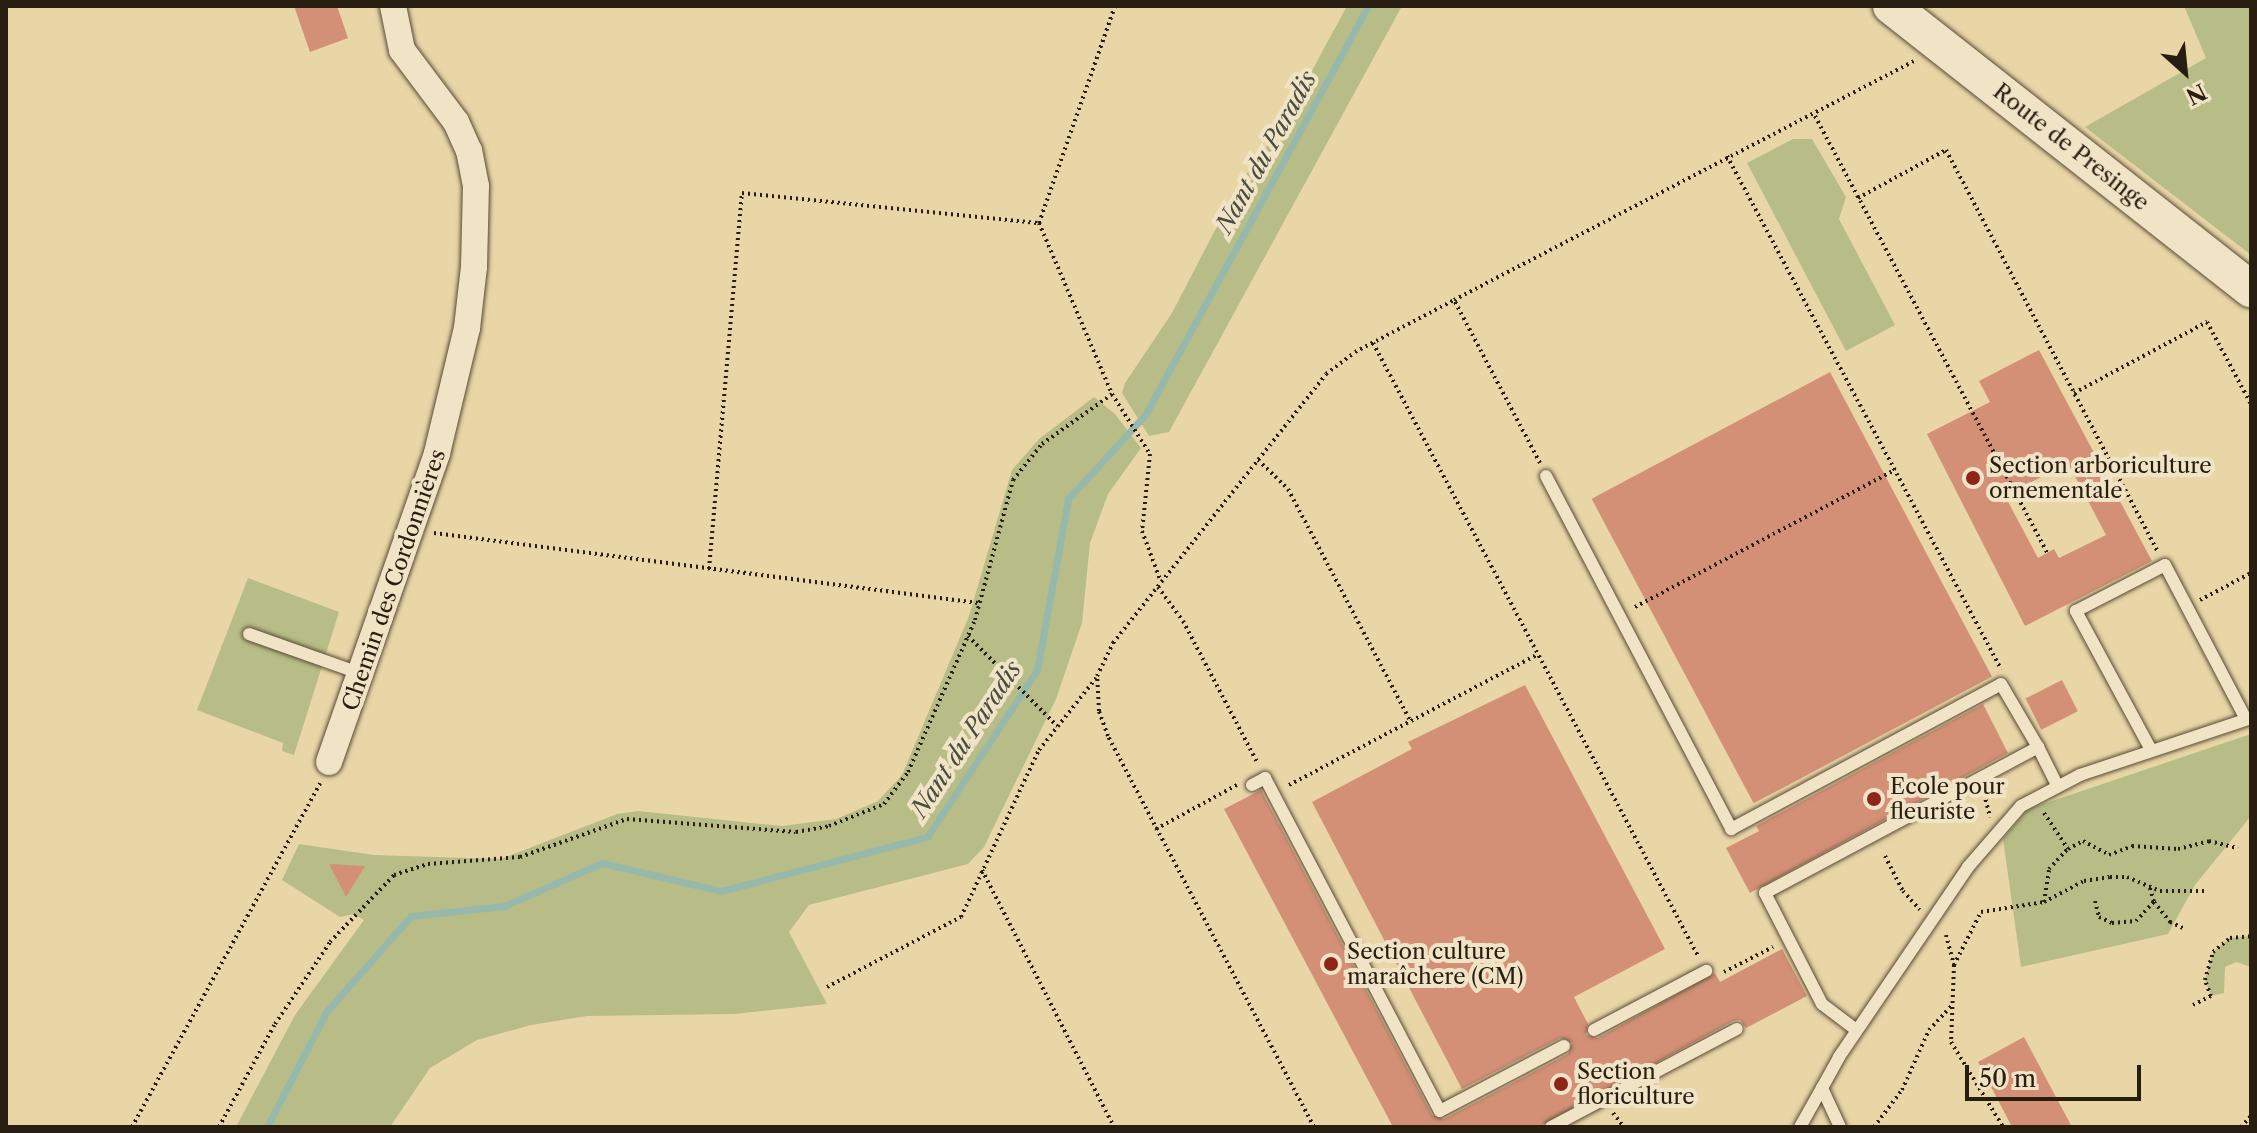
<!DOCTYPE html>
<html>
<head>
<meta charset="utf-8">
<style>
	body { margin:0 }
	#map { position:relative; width:2257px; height:1133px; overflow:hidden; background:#e9d6a7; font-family:"Libre Caslon Text",serif }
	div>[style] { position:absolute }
	.green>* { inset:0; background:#b8bd87 }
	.stream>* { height:7px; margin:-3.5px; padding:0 3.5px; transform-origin:3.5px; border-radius:3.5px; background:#97b9ac }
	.building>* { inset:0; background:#d39077; transform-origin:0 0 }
	.path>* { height:4px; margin-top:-2px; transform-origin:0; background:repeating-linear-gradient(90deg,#281d11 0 2px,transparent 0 6px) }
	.roads { filter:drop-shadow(0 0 2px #584b36) drop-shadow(0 0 2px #584b36) }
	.lane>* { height:12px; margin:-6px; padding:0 6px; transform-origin:6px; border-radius:6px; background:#f1e4c6 }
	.street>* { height:26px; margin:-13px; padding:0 13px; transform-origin:13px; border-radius:13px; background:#f1e4c6 }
	.secondary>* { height:36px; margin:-18px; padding:0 18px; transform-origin:18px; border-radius:18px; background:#f1e4c6 }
	.dots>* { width:22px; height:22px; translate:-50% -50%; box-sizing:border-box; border:4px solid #f1e4c6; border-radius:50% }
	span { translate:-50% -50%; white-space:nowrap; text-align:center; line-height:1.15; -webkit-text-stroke:8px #f1e4c6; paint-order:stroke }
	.street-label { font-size:22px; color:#281d11 }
	.poi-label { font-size:22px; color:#281d11 }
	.left { translate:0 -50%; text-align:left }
	.water-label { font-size:24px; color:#494c40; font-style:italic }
	.frame { position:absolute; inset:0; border:8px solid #281d11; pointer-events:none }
	.north { position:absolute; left:2145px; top:32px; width:80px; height:80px; -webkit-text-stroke:6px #f1e4c6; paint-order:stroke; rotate:153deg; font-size:22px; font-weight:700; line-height:32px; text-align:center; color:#281d11 }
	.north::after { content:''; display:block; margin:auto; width:28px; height:36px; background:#281d11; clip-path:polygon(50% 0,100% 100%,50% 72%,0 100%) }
	.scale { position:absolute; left:1965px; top:1065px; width:176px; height:36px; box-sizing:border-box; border:4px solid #281d11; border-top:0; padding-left:10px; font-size:24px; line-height:28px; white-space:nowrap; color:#281d11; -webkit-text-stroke:6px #f1e4c6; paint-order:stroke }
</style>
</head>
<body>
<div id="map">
	<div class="green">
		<i style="clip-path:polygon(1347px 6px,1402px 6px,1169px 432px,1149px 436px,1122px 393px,1125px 383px,1172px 313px,1239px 184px,1283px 124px)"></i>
		<i style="clip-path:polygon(2184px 6px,2251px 6px,2251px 255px,2085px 127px,2206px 58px)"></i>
		<i style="clip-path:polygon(1793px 139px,1812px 139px,1846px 197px,1839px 219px,1895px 325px,1846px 351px,1747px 163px)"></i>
		<i style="clip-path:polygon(1094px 397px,1115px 414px,1141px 448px,1108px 494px,1090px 543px,1082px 623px,1056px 699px,984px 847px,968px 864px,809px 905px,789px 932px,827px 1004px,735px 1014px,587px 1016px,531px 1025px,477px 1040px,430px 1068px,390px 1127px,236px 1127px,295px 1015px,364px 920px,354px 914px,340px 917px,282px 880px,299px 844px,374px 855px,501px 859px,617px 814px,638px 811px,782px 826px,836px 819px,878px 801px,902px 775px,969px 616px,1012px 470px,1039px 439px)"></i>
		<i style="clip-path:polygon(248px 578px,339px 612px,294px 755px,282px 751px,283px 743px,197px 710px)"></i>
		<i style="clip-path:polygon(2251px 734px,2251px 816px,2195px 885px,2168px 934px,2021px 967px,2003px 839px,2028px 809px)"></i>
		<i style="clip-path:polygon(2251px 936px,2251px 967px,2236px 962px,2225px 967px,2224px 993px,2211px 996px,2205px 980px,2213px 952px,2230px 938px)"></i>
	</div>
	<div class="stream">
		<i style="left:267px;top:1127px;width:129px;rotate:-62.8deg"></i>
		<i style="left:326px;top:1012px;width:128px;rotate:-48.5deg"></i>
		<i style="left:411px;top:916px;width:94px;rotate:-6.1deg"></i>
		<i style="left:504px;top:906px;width:107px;rotate:-23.7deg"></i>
		<i style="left:602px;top:863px;width:122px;rotate:13.2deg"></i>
		<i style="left:721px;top:891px;width:213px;rotate:-14.7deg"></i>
		<i style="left:927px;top:837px;width:200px;rotate:-56.6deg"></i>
		<i style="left:1037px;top:670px;width:174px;rotate:-79.7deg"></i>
		<i style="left:1068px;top:499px;width:114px;rotate:-47.5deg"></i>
		<i style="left:1145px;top:415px;width:466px;rotate:-61.4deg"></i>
	</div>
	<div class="building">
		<i style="clip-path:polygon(294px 6px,337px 6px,348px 38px,310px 52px)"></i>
		<i style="clip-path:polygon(evenodd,2039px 350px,2152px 561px,2025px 626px,1927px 434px,1990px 402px,1979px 381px,2039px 350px,2068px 463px,2106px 535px,2059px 558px,2054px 549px,2038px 558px,2005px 496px,2068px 463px)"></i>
		<i style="left:1830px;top:372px;width:345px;height:270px;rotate:62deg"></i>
		<i style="left:2062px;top:680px;width:35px;height:41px;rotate:63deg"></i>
		<i style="clip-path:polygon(1525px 685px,1665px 949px,1574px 997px,1588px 1024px,1586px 1035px,1598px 1038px,1715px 973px,1720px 982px,1782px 949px,1807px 996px,1746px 1028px,1740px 1020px,1733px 1021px,1538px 1127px,1393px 1127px,1224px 809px,1261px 790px,1432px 1115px,1444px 1119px,1568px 1054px,1572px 1043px,1560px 1038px,1462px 1089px,1312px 802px,1412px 749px,1408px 742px)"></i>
		<i style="clip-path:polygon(1983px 704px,2008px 753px,1750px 893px,1726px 848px,1759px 831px,1756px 826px)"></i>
		<i style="clip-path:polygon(329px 864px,365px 866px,346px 897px)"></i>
		<i style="clip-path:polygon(2024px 1037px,2072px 1127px,2012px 1127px,1978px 1062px)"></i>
	</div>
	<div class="path">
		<i style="left:1115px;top:6px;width:230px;rotate:109.3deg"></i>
		<i style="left:1039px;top:223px;width:186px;rotate:66.9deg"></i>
		<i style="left:1112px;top:394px;width:71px;rotate:57.7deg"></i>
		<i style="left:1150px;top:454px;width:77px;rotate:95.9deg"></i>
		<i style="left:1142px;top:531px;width:54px;rotate:69.6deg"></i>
		<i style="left:1815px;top:116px;width:497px;rotate:62deg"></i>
		<i style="left:1727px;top:156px;width:582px;rotate:61.89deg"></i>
		<i style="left:1858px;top:198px;width:100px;rotate:-28.6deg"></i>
		<i style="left:1946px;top:150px;width:453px;rotate:62.2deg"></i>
		<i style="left:1373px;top:343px;width:694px;rotate:62.07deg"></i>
		<i style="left:2074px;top:393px;width:151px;rotate:-28.1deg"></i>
		<i style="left:2207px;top:322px;width:93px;rotate:61.8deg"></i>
		<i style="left:1258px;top:460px;width:42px;rotate:44deg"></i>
		<i style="left:1288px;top:489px;width:263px;rotate:62.2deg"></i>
		<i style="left:1540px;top:463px;width:184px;rotate:-117.8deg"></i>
		<i style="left:1454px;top:300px;width:518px;rotate:-27.45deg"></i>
		<i style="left:434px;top:533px;width:549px;rotate:7.32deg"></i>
		<i style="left:709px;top:569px;width:377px;rotate:-85deg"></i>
		<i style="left:742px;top:193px;width:299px;rotate:5.8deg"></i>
		<i style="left:1158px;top:587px;width:42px;rotate:53.7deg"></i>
		<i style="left:1183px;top:621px;width:159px;rotate:62.3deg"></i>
		<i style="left:2200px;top:600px;width:58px;rotate:-27.9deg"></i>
		<i style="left:1635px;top:607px;width:294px;rotate:-27.8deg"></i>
		<i style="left:968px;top:636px;width:127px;rotate:45.3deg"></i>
		<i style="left:1289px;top:785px;width:281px;rotate:-27.7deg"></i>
		<i style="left:1984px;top:794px;width:24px;rotate:75deg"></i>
		<i style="left:2044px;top:813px;width:43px;rotate:56.3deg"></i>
		<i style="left:2068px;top:849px;width:17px;rotate:-28deg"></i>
		<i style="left:2083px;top:841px;width:30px;rotate:28deg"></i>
		<i style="left:2109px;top:855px;width:25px;rotate:-21deg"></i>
		<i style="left:2132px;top:846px;width:46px;rotate:3.7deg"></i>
		<i style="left:2178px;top:849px;width:32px;rotate:-14deg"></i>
		<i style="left:2209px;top:841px;width:30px;rotate:14deg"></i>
		<i style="left:1156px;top:829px;width:92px;rotate:-28.5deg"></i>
		<i style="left:1885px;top:856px;width:39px;rotate:63deg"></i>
		<i style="left:1903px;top:891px;width:25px;rotate:48deg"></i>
		<i style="left:982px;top:870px;width:289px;rotate:62.8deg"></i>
		<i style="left:2150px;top:888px;width:15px;rotate:74deg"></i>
		<i style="left:2154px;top:902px;width:26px;rotate:51deg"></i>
		<i style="left:2170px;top:922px;width:17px;rotate:25deg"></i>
		<i style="left:2095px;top:901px;width:16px;rotate:76deg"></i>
		<i style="left:2099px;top:917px;width:14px;rotate:25deg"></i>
		<i style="left:2112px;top:923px;width:24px;rotate:-5deg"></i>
		<i style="left:2136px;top:921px;width:26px;rotate:-47deg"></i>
		<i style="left:2044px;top:902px;width:45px;rotate:-27.7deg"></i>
		<i style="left:2084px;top:881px;width:26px;rotate:-9deg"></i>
		<i style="left:2110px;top:877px;width:17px"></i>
		<i style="left:2127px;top:877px;width:36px;rotate:23deg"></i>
		<i style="left:2160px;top:891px;width:46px"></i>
		<i style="left:1946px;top:935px;width:31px;rotate:75deg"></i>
		<i style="left:1954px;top:965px;width:59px;rotate:-63deg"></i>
		<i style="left:1981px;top:912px;width:64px;rotate:-9deg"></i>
		<i style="left:2044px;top:902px;width:33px;rotate:-81deg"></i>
		<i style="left:2049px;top:869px;width:26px;rotate:-47deg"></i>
		<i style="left:1954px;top:965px;width:77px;rotate:92.2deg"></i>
		<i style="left:1951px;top:1042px;width:100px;rotate:58.5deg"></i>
		<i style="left:1724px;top:972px;width:55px;rotate:-27deg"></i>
		<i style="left:827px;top:987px;width:151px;rotate:-27.6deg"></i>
		<i style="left:961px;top:917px;width:184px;rotate:-65deg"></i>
		<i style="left:1039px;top:750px;width:92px;rotate:-51.6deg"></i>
		<i style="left:2193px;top:1005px;width:20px;rotate:-27deg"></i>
		<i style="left:2211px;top:996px;width:17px;rotate:-111deg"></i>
		<i style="left:2205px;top:980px;width:29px;rotate:-74deg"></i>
		<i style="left:2213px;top:952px;width:22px;rotate:-39deg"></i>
		<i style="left:2230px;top:938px;width:21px;rotate:-5deg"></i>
		<i style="left:1613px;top:1113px;width:18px;rotate:52deg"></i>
		<i style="left:132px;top:1127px;width:392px;rotate:-61.3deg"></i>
		<i style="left:219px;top:1127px;width:117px;rotate:-61.5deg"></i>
		<i style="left:275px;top:1024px;width:99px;rotate:-56.1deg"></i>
		<i style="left:330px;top:942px;width:93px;rotate:-46.3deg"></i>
		<i style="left:394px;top:875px;width:36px;rotate:-18deg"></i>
		<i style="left:428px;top:864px;width:92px;rotate:-4.4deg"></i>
		<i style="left:520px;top:857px;width:114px;rotate:-19.6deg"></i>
		<i style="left:627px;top:819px;width:169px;rotate:4.4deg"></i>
		<i style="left:796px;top:832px;width:34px;rotate:-10deg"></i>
		<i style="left:829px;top:826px;width:59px;rotate:-21.8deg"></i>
		<i style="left:884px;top:804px;width:40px;rotate:-53deg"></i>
		<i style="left:908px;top:772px;width:166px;rotate:-66.2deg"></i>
		<i style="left:975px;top:620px;width:145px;rotate:-74.8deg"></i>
		<i style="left:1013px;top:480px;width:46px;rotate:-51.1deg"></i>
		<i style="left:1042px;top:444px;width:86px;rotate:-35.5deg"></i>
		<i style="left:1314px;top:1127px;width:442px;rotate:-117.8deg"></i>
		<i style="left:1108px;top:736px;width:27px;rotate:-110deg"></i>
		<i style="left:1099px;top:711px;width:35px;rotate:-93deg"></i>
		<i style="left:1097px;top:676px;width:37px;rotate:-64deg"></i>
		<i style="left:1113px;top:643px;width:343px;rotate:-51.6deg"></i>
		<i style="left:1326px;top:374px;width:36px;rotate:-37deg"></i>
		<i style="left:1355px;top:352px;width:112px;rotate:-27.7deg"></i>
		<i style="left:1874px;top:1127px;width:46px;rotate:-52.9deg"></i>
		<i style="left:1902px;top:1090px;width:66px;rotate:-65.8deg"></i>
		<i style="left:1929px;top:1030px;width:34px;rotate:-47deg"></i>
		<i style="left:2241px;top:1127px;width:15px;rotate:-48deg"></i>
	</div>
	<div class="roads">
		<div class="lane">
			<i style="left:1546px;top:476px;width:399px;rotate:62.3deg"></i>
			<i style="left:1731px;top:829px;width:306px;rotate:-28.2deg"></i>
			<i style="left:2001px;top:684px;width:73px;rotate:59.6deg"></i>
			<i style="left:249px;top:634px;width:120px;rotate:19.5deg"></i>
			<i style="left:2150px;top:748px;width:156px;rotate:-118.4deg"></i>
			<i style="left:2076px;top:611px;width:100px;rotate:-27.3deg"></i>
			<i style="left:2165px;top:565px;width:174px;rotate:62.3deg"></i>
			<i style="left:1252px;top:785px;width:15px;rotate:-28deg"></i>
			<i style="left:1265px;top:778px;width:376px;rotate:62.3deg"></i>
			<i style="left:1440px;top:1111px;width:140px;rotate:-27.7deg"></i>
			<i style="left:1855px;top:1029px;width:41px;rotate:-142.9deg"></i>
			<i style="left:1822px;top:1004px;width:125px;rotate:-117.2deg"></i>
			<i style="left:1765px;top:893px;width:310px;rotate:-28.1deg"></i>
			<i style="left:2038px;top:747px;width:42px;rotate:63.4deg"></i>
			<i style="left:1594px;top:1030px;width:127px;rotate:-27.8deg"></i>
			<i style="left:1551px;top:1127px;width:210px;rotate:-27.8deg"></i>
			<i style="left:1800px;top:1127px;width:45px;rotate:-60.6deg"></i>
			<i style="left:1840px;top:1127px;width:43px;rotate:-114.8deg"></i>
			<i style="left:1822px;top:1088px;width:35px;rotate:-61deg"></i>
			<i style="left:1839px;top:1057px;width:230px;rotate:-55.8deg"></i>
			<i style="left:1968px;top:867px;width:81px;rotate:-49deg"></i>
			<i style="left:2021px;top:806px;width:67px;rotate:-27.7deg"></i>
			<i style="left:2080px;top:775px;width:180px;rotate:-18.4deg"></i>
		</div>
		<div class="street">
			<i style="left:329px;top:762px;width:327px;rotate:-70.7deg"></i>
			<i style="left:437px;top:453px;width:129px;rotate:-76.5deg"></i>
			<i style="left:467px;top:328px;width:61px;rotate:-83.5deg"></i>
			<i style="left:474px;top:267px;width:81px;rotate:-88.6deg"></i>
			<i style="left:476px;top:186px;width:36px;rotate:-101deg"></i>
			<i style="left:469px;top:151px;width:32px;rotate:-114deg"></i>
			<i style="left:456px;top:122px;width:90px;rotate:-126.9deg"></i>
			<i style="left:402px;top:50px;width:45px;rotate:-101.6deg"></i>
		</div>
		<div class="secondary">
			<i style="left:1891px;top:6px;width:458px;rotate:38.2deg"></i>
		</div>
	</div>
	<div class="dots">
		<i style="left:1973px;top:478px;background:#8f2418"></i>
		<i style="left:1874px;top:799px;background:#8f2418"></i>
		<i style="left:1331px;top:964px;background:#8f2418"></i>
		<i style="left:1561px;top:1084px;background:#8f2418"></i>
	</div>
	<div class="street-label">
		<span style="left:2071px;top:147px;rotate:38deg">Route de Presinge</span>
		<span style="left:394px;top:580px;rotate:-71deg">Chemin des Cordonnières</span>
	</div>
	<div class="poi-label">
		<span class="left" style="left:1989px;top:478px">Section arboriculture<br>ornementale</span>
		<span class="left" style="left:1890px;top:799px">Ecole pour<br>fleuriste</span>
		<span class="left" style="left:1347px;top:964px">Section culture<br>maraîchere (CM)</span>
		<span class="left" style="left:1577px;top:1084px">Section<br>floriculture</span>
	</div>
	<div class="water-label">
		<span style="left:1266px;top:152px;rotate:-61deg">Nant du Paradis</span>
		<span style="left:966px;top:739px;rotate:-57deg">Nant du Paradis</span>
	</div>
	<div class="frame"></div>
	<div class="north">N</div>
	<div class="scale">50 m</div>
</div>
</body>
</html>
